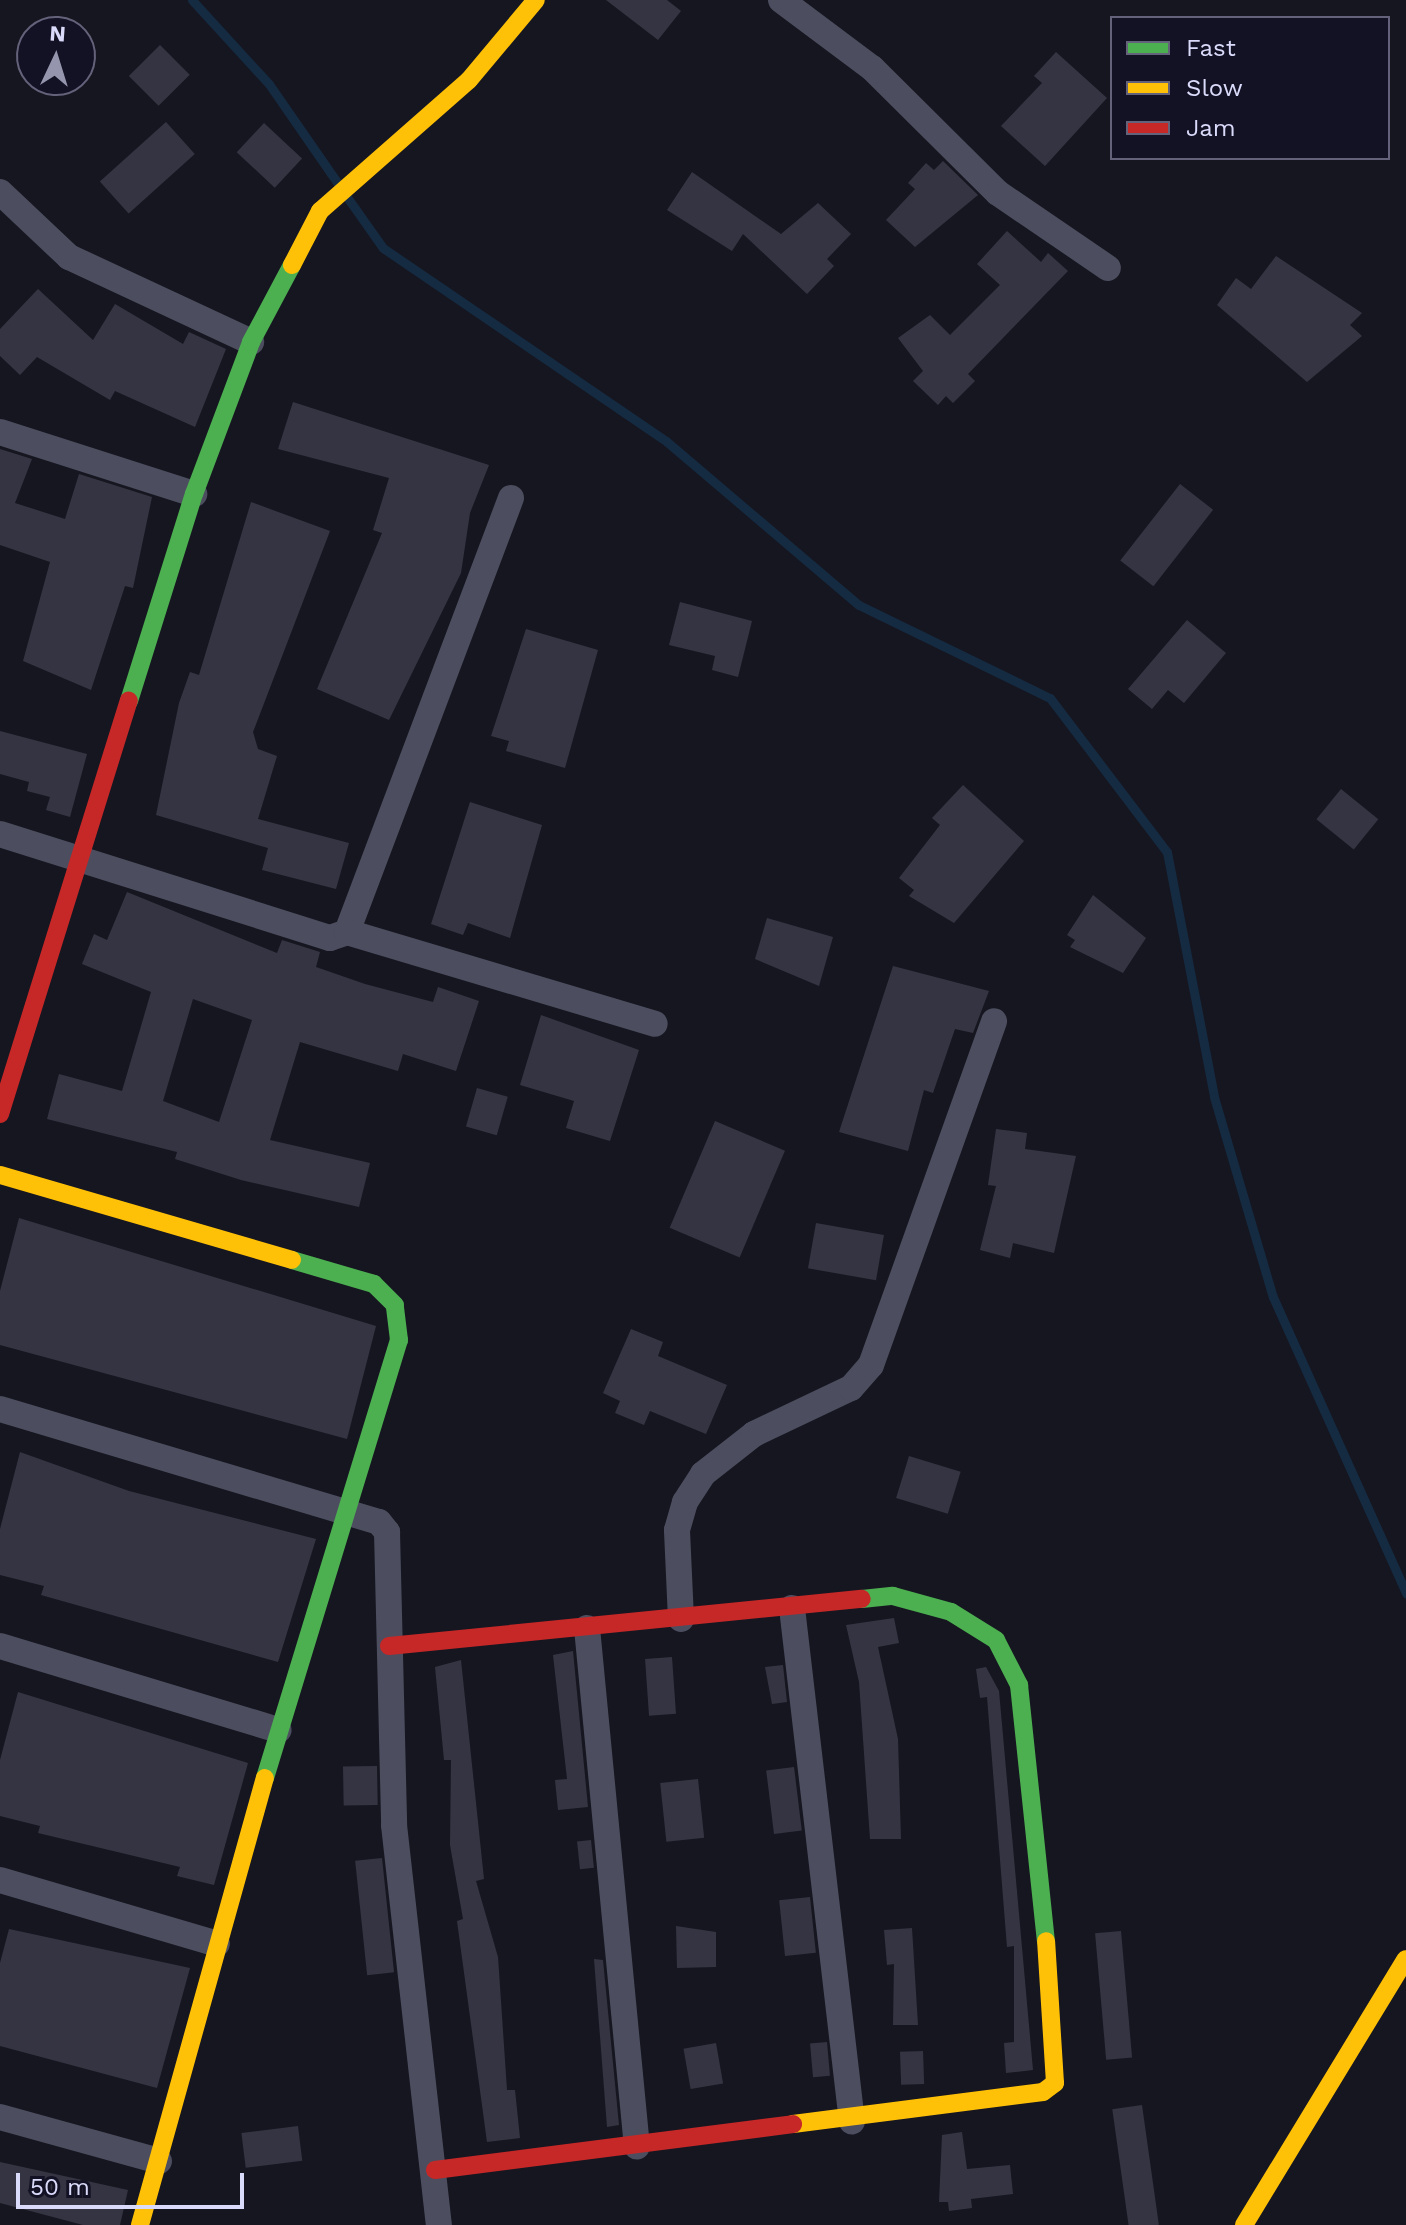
<!DOCTYPE html>
<html>
<head>
<meta charset="utf-8">
<style>
	body { margin:0 }
	#map { position:relative; width:1406px; height:2225px; overflow:hidden; background:#161620; font-family:"Work Sans",sans-serif }
	div>[style] { position:absolute }
	.stream>* { height:9px; margin:-4.5px; padding:0 4.5px; transform-origin:4.5px; border-radius:4.5px; background:#152b42 }
	.building>* { inset:0; background:#353442; transform-origin:0 0 }
	.street>* { height:26px; margin:-13px; padding:0 13px; transform-origin:13px; border-radius:13px; background:#4c4e5f }
	.fast>* { height:18px; margin:-9px; padding:0 9px; transform-origin:9px; border-radius:9px; background:#4caf50 }
	.slow>* { height:18px; margin:-9px; padding:0 9px; transform-origin:9px; border-radius:9px; background:#ffc107 }
	.jam>* { height:18px; margin:-9px; padding:0 9px; transform-origin:9px; border-radius:9px; background:#c62828 }
	span { translate:-50% -50%; white-space:nowrap; text-align:center; line-height:1.15; -webkit-text-stroke:8px #131224; paint-order:stroke }
	.legend { position:absolute; left:1110px; top:16px; width:280px; height:144px; box-sizing:border-box; background:#131224; border:2px solid #63627a; margin:0; padding:10px 14px; list-style:none; font-size:24px; color:#dadafa }
	.legend li { display:flex; align-items:center; gap:16px; height:40px }
	.legend b { width:40px; border:2px solid #63627a }
	.north { position:absolute; left:16px; top:16px; width:80px; height:80px; box-sizing:border-box; background:#131224; border:2px solid #63627a; border-radius:50%; rotate:4deg; font-size:22px; font-weight:700; line-height:32px; text-align:center; color:#dadafa }
	.north::after { content:''; display:block; margin:auto; width:28px; height:36px; background:#9595ae; clip-path:polygon(50% 0,100% 100%,50% 72%,0 100%) }
	.scale { position:absolute; left:16px; top:2173px; width:228px; height:36px; box-sizing:border-box; border:4px solid #dadafa; border-top:0; padding-left:10px; font-size:24px; line-height:28px; white-space:nowrap; color:#dadafa; -webkit-text-stroke:6px #131224; paint-order:stroke }
</style>
</head>
<body>
<div id="map">
	<div class="stream">
		<i style="left:192px;top:0;width:114px;rotate:47.5deg"></i>
		<i style="left:269px;top:84px;width:123px;rotate:55.3deg"></i>
		<i style="left:347px;top:197px;width:62px;rotate:54.8deg"></i>
		<i style="left:383px;top:248px;width:343px;rotate:34.3deg"></i>
		<i style="left:666px;top:441px;width:253px;rotate:40.4deg"></i>
		<i style="left:859px;top:605px;width:212px;rotate:26deg"></i>
		<i style="left:1050px;top:698px;width:193px;rotate:52.8deg"></i>
		<i style="left:1167px;top:852px;width:249px;rotate:79.1deg"></i>
		<i style="left:1214px;top:1097px;width:209px;rotate:73.6deg"></i>
		<i style="left:1273px;top:1297px;width:325px;rotate:65.8deg"></i>
	</div>
	<div class="building">
		<i style="clip-path:polygon(606px 0,667px 0,681px 11px,658px 40px)"></i>
		<i style="left:160px;top:45px;width:42px;height:44px;rotate:45deg"></i>
		<i style="clip-path:polygon(1056px 52px,1107px 98px,1045px 166px,1001px 126px,1042px 83px,1034px 76px)"></i>
		<i style="left:166px;top:122px;width:43px;height:89px;rotate:48deg"></i>
		<i style="left:264px;top:123px;width:52px;height:40px;rotate:43deg"></i>
		<i style="clip-path:polygon(943px 161px,978px 195px,915px 247px,886px 220px,915px 189px,908px 183px,926px 163px,934px 170px)"></i>
		<i style="clip-path:polygon(692px 172px,781px 234px,818px 203px,851px 234px,827px 259px,834px 266px,807px 294px,743px 234px,732px 251px,667px 210px)"></i>
		<i style="clip-path:polygon(1007px 231px,1041px 262px,1048px 253px,1068px 271px,968px 374px,975px 381px,953px 403px,946px 396px,938px 405px,913px 381px,923px 371px,898px 338px,930px 315px,950px 335px,1000px 285px,977px 264px)"></i>
		<i style="clip-path:polygon(1276px 256px,1362px 313px,1350px 325px,1362px 336px,1307px 382px,1217px 305px,1236px 278px,1251px 289px)"></i>
		<i style="clip-path:polygon(38px 289px,93px 340px,115px 304px,183px 344px,189px 332px,226px 349px,195px 427px,115px 391px,110px 400px,37px 357px,20px 375px,0 356px,0 329px)"></i>
		<i style="clip-path:polygon(293px 402px,489px 465px,470px 513px,461px 573px,389px 720px,317px 689px,382px 533px,373px 530px,389px 478px,278px 449px)"></i>
		<i style="clip-path:polygon(0 449px,32px 459px,15px 503px,65px 519px,79px 474px,152px 497px,133px 588px,125px 586px,91px 690px,23px 661px,50px 562px,0 545px)"></i>
		<i style="left:1180px;top:484px;width:42px;height:97px;rotate:38deg"></i>
		<i style="clip-path:polygon(251px 502px,330px 531px,253px 732px,258px 749px,277px 756px,258px 819px,349px 843px,336px 889px,262px 870px,268px 848px,156px 815px,179px 703px,190px 672px,199px 675px)"></i>
		<i style="clip-path:polygon(680px 602px,752px 621px,738px 677px,712px 670px,715px 656px,669px 645px)"></i>
		<i style="clip-path:polygon(1187px 620px,1226px 653px,1184px 703px,1168px 690px,1152px 709px,1128px 689px)"></i>
		<i style="clip-path:polygon(526px 629px,598px 650px,565px 768px,506px 751px,509px 741px,491px 736px)"></i>
		<i style="clip-path:polygon(0 731px,87px 754px,70px 817px,46px 810px,50px 797px,27px 791px,29px 782px,0 774px)"></i>
		<i style="clip-path:polygon(963px 785px,1024px 841px,954px 923px,909px 896px,914px 890px,899px 878px,940px 825px,932px 818px)"></i>
		<i style="left:1341px;top:789px;width:48px;height:39px;rotate:39deg"></i>
		<i style="clip-path:polygon(470px 802px,542px 825px,510px 938px,468px 923px,463px 935px,431px 924px)"></i>
		<i style="clip-path:polygon(evenodd,127px 892px,277px 953px,282px 940px,320px 952px,316px 967px,365px 984px,433px 1002px,438px 987px,479px 1001px,456px 1071px,403px 1054px,398px 1071px,300px 1042px,270px 1140px,370px 1163px,359px 1207px,241px 1180px,175px 1159px,177px 1152px,47px 1119px,59px 1074px,122px 1091px,151px 992px,82px 964px,94px 934px,107px 940px,127px 892px,193px 999px,252px 1020px,219px 1122px,163px 1101px,193px 999px)"></i>
		<i style="clip-path:polygon(1093px 895px,1146px 938px,1123px 973px,1070px 947px,1075px 940px,1067px 935px)"></i>
		<i style="clip-path:polygon(767px 918px,833px 937px,819px 986px,755px 959px)"></i>
		<i style="clip-path:polygon(893px 966px,989px 991px,973px 1033px,955px 1029px,933px 1093px,924px 1090px,908px 1151px,839px 1132px)"></i>
		<i style="clip-path:polygon(541px 1015px,639px 1050px,610px 1141px,566px 1128px,574px 1101px,520px 1085px)"></i>
		<i style="left:477px;top:1088px;width:32px;height:40px;rotate:16deg"></i>
		<i style="left:715px;top:1121px;width:76px;height:116px;rotate:23deg"></i>
		<i style="clip-path:polygon(996px 1129px,1027px 1133px,1025px 1149px,1076px 1156px,1054px 1253px,1013px 1243px,1010px 1258px,980px 1250px,996px 1186px,988px 1185px)"></i>
		<i style="clip-path:polygon(19px 1218px,376px 1326px,347px 1439px,0 1345px,0 1291px)"></i>
		<i style="left:816px;top:1223px;width:69px;height:46px;rotate:10deg"></i>
		<i style="clip-path:polygon(631px 1329px,663px 1342px,658px 1356px,727px 1385px,706px 1434px,650px 1411px,644px 1425px,615px 1413px,620px 1401px,603px 1393px)"></i>
		<i style="clip-path:polygon(20px 1452px,129px 1491px,316px 1539px,278px 1662px,41px 1595px,44px 1586px,0 1575px,0 1529px)"></i>
		<i style="left:909px;top:1456px;width:54px;height:44px;rotate:17deg"></i>
		<i style="clip-path:polygon(894px 1618px,899px 1643px,878px 1647px,898px 1739px,901px 1839px,870px 1839px,859px 1682px,846px 1625px)"></i>
		<i style="clip-path:polygon(573px 1651px,588px 1807px,558px 1810px,555px 1780px,567px 1779px,553px 1655px)"></i>
		<i style="left:672px;top:1657px;width:57px;height:27px;rotate:86deg"></i>
		<i style="clip-path:polygon(461px 1660px,484px 1879px,476px 1881px,498px 1957px,507px 2090px,515px 2090px,520px 2138px,487px 2142px,457px 1921px,463px 1919px,450px 1845px,451px 1760px,444px 1760px,435px 1667px)"></i>
		<i style="clip-path:polygon(783px 1665px,787px 1702px,772px 1704px,765px 1667px)"></i>
		<i style="clip-path:polygon(986px 1667px,999px 1691px,1033px 2070px,1006px 2073px,1004px 2043px,1014px 2042px,1014px 1946px,1007px 1947px,987px 1697px,980px 1698px,976px 1669px)"></i>
		<i style="clip-path:polygon(18px 1692px,248px 1763px,214px 1885px,177px 1876px,180px 1867px,38px 1833px,40px 1826px,0 1816px,0 1760px)"></i>
		<i style="left:377px;top:1766px;width:39px;height:34px;rotate:89deg"></i>
		<i style="left:794px;top:1767px;width:64px;height:28px;rotate:83deg"></i>
		<i style="left:698px;top:1779px;width:59px;height:38px;rotate:84deg"></i>
		<i style="left:591px;top:1840px;width:28px;height:14px;rotate:84deg"></i>
		<i style="left:382px;top:1858px;width:115px;height:27px;rotate:84deg"></i>
		<i style="left:810px;top:1897px;width:56px;height:31px;rotate:84deg"></i>
		<i style="clip-path:polygon(676px 1926px,716px 1932px,716px 1967px,677px 1968px)"></i>
		<i style="clip-path:polygon(912px 1928px,918px 2025px,893px 2025px,894px 1964px,887px 1965px,884px 1930px)"></i>
		<i style="clip-path:polygon(9px 1929px,190px 1968px,157px 2088px,0 2046px,0 1963px)"></i>
		<i style="left:1121px;top:1931px;width:127px;height:26px;rotate:85deg"></i>
		<i style="clip-path:polygon(594px 1959px,603px 1960px,619px 2125px,607px 2127px)"></i>
		<i style="left:827px;top:2042px;width:34px;height:17px;rotate:85deg"></i>
		<i style="left:716px;top:2043px;width:41px;height:33px;rotate:80deg"></i>
		<i style="left:923px;top:2051px;width:33px;height:23px;rotate:88deg"></i>
		<i style="left:1142px;top:2105px;width:121px;height:30px;rotate:82deg"></i>
		<i style="left:298px;top:2126px;width:35px;height:57px;rotate:83deg"></i>
		<i style="clip-path:polygon(962px 2132px,967px 2169px,1010px 2165px,1013px 2194px,971px 2199px,972px 2208px,949px 2211px,948px 2202px,939px 2202px,942px 2135px)"></i>
		<i style="clip-path:polygon(0 2162px,128px 2190px,120px 2225px,83px 2225px,0 2203px)"></i>
	</div>
	<div class="street">
		<i style="left:781px;top:0;width:114px;rotate:36.8deg"></i>
		<i style="left:872px;top:68px;width:177px;rotate:44.8deg"></i>
		<i style="left:998px;top:193px;width:133px;rotate:34.3deg"></i>
		<i style="left:0;top:192px;width:95px;rotate:43.3deg"></i>
		<i style="left:69px;top:257px;width:201px;rotate:25deg"></i>
		<i style="left:0;top:432px;width:204px;rotate:17.7deg"></i>
		<i style="left:0;top:834px;width:346px;rotate:17.5deg"></i>
		<i style="left:330px;top:938px;width:18px;rotate:-19deg"></i>
		<i style="left:347px;top:932px;width:464px;rotate:-69.3deg"></i>
		<i style="left:347px;top:932px;width:321px;rotate:16.6deg"></i>
		<i style="left:0;top:1409px;width:395px;rotate:16.6deg"></i>
		<i style="left:379px;top:1522px;width:13px;rotate:51deg"></i>
		<i style="left:387px;top:1532px;width:293px;rotate:88.6deg"></i>
		<i style="left:394px;top:1825px;width:403px;rotate:83.6deg"></i>
		<i style="left:792px;top:1608px;width:517px;rotate:83.34deg"></i>
		<i style="left:681px;top:1619px;width:89px;rotate:-92.6deg"></i>
		<i style="left:677px;top:1530px;width:29px;rotate:-74deg"></i>
		<i style="left:685px;top:1502px;width:33px;rotate:-57deg"></i>
		<i style="left:703px;top:1474px;width:65px;rotate:-38.1deg"></i>
		<i style="left:754px;top:1434px;width:107px;rotate:-25.4deg"></i>
		<i style="left:851px;top:1388px;width:30px;rotate:-49deg"></i>
		<i style="left:871px;top:1365px;width:365px;rotate:-70.3deg"></i>
		<i style="left:587px;top:1628px;width:521px;rotate:84.5deg"></i>
		<i style="left:0;top:1646px;width:291px;rotate:16.8deg"></i>
		<i style="left:0;top:1880px;width:226px;rotate:16.4deg"></i>
		<i style="left:0;top:2117px;width:165px;rotate:15.5deg"></i>
	</div>
	<div class="fast">
		<i style="left:129px;top:701px;width:217px;rotate:-72.6deg"></i>
		<i style="left:194px;top:494px;width:162px;rotate:-69.4deg"></i>
		<i style="left:251px;top:342px;width:87px;rotate:-62deg"></i>
		<i style="left:862px;top:1599px;width:31px;rotate:-6deg"></i>
		<i style="left:893px;top:1596px;width:60px;rotate:15.4deg"></i>
		<i style="left:951px;top:1612px;width:53px;rotate:31.9deg"></i>
		<i style="left:996px;top:1640px;width:51px;rotate:62.9deg"></i>
		<i style="left:1019px;top:1685px;width:257px;rotate:84deg"></i>
		<i style="left:265px;top:1778px;width:458px;rotate:-73deg"></i>
		<i style="left:399px;top:1340px;width:35px;rotate:-97deg"></i>
		<i style="left:395px;top:1305px;width:30px;rotate:-135deg"></i>
		<i style="left:374px;top:1284px;width:85px;rotate:-163.7deg"></i>
	</div>
	<div class="slow">
		<i style="left:292px;top:265px;width:61px;rotate:-62.6deg"></i>
		<i style="left:320px;top:211px;width:198px;rotate:-41.3deg"></i>
		<i style="left:469px;top:80px;width:104px;rotate:-50.1deg"></i>
		<i style="left:0;top:1175px;width:304px;rotate:16.2deg"></i>
		<i style="left:793px;top:2124px;width:252px;rotate:-7.3deg"></i>
		<i style="left:1043px;top:2092px;width:15px;rotate:-37deg"></i>
		<i style="left:1055px;top:2083px;width:142px;rotate:-93.6deg"></i>
		<i style="left:140px;top:2225px;width:464px;rotate:-74.4deg"></i>
		<i style="left:1244px;top:2225px;width:311px;rotate:-58.7deg"></i>
	</div>
	<div class="jam">
		<i style="left:0;top:1114px;width:433px;rotate:-72.7deg"></i>
		<i style="left:389px;top:1646px;width:475px;rotate:-5.7deg"></i>
		<i style="left:435px;top:2170px;width:361px;rotate:-7.3deg"></i>
	</div>
	<ul class="legend">
	<li><b style="height:10px;background:#4caf50"></b>Fast</li>
	<li><b style="height:10px;background:#ffc107"></b>Slow</li>
	<li><b style="height:10px;background:#c62828"></b>Jam</li>
	</ul>
	<div class="north">N</div>
	<div class="scale">50 m</div>
</div>
</body>
</html>
